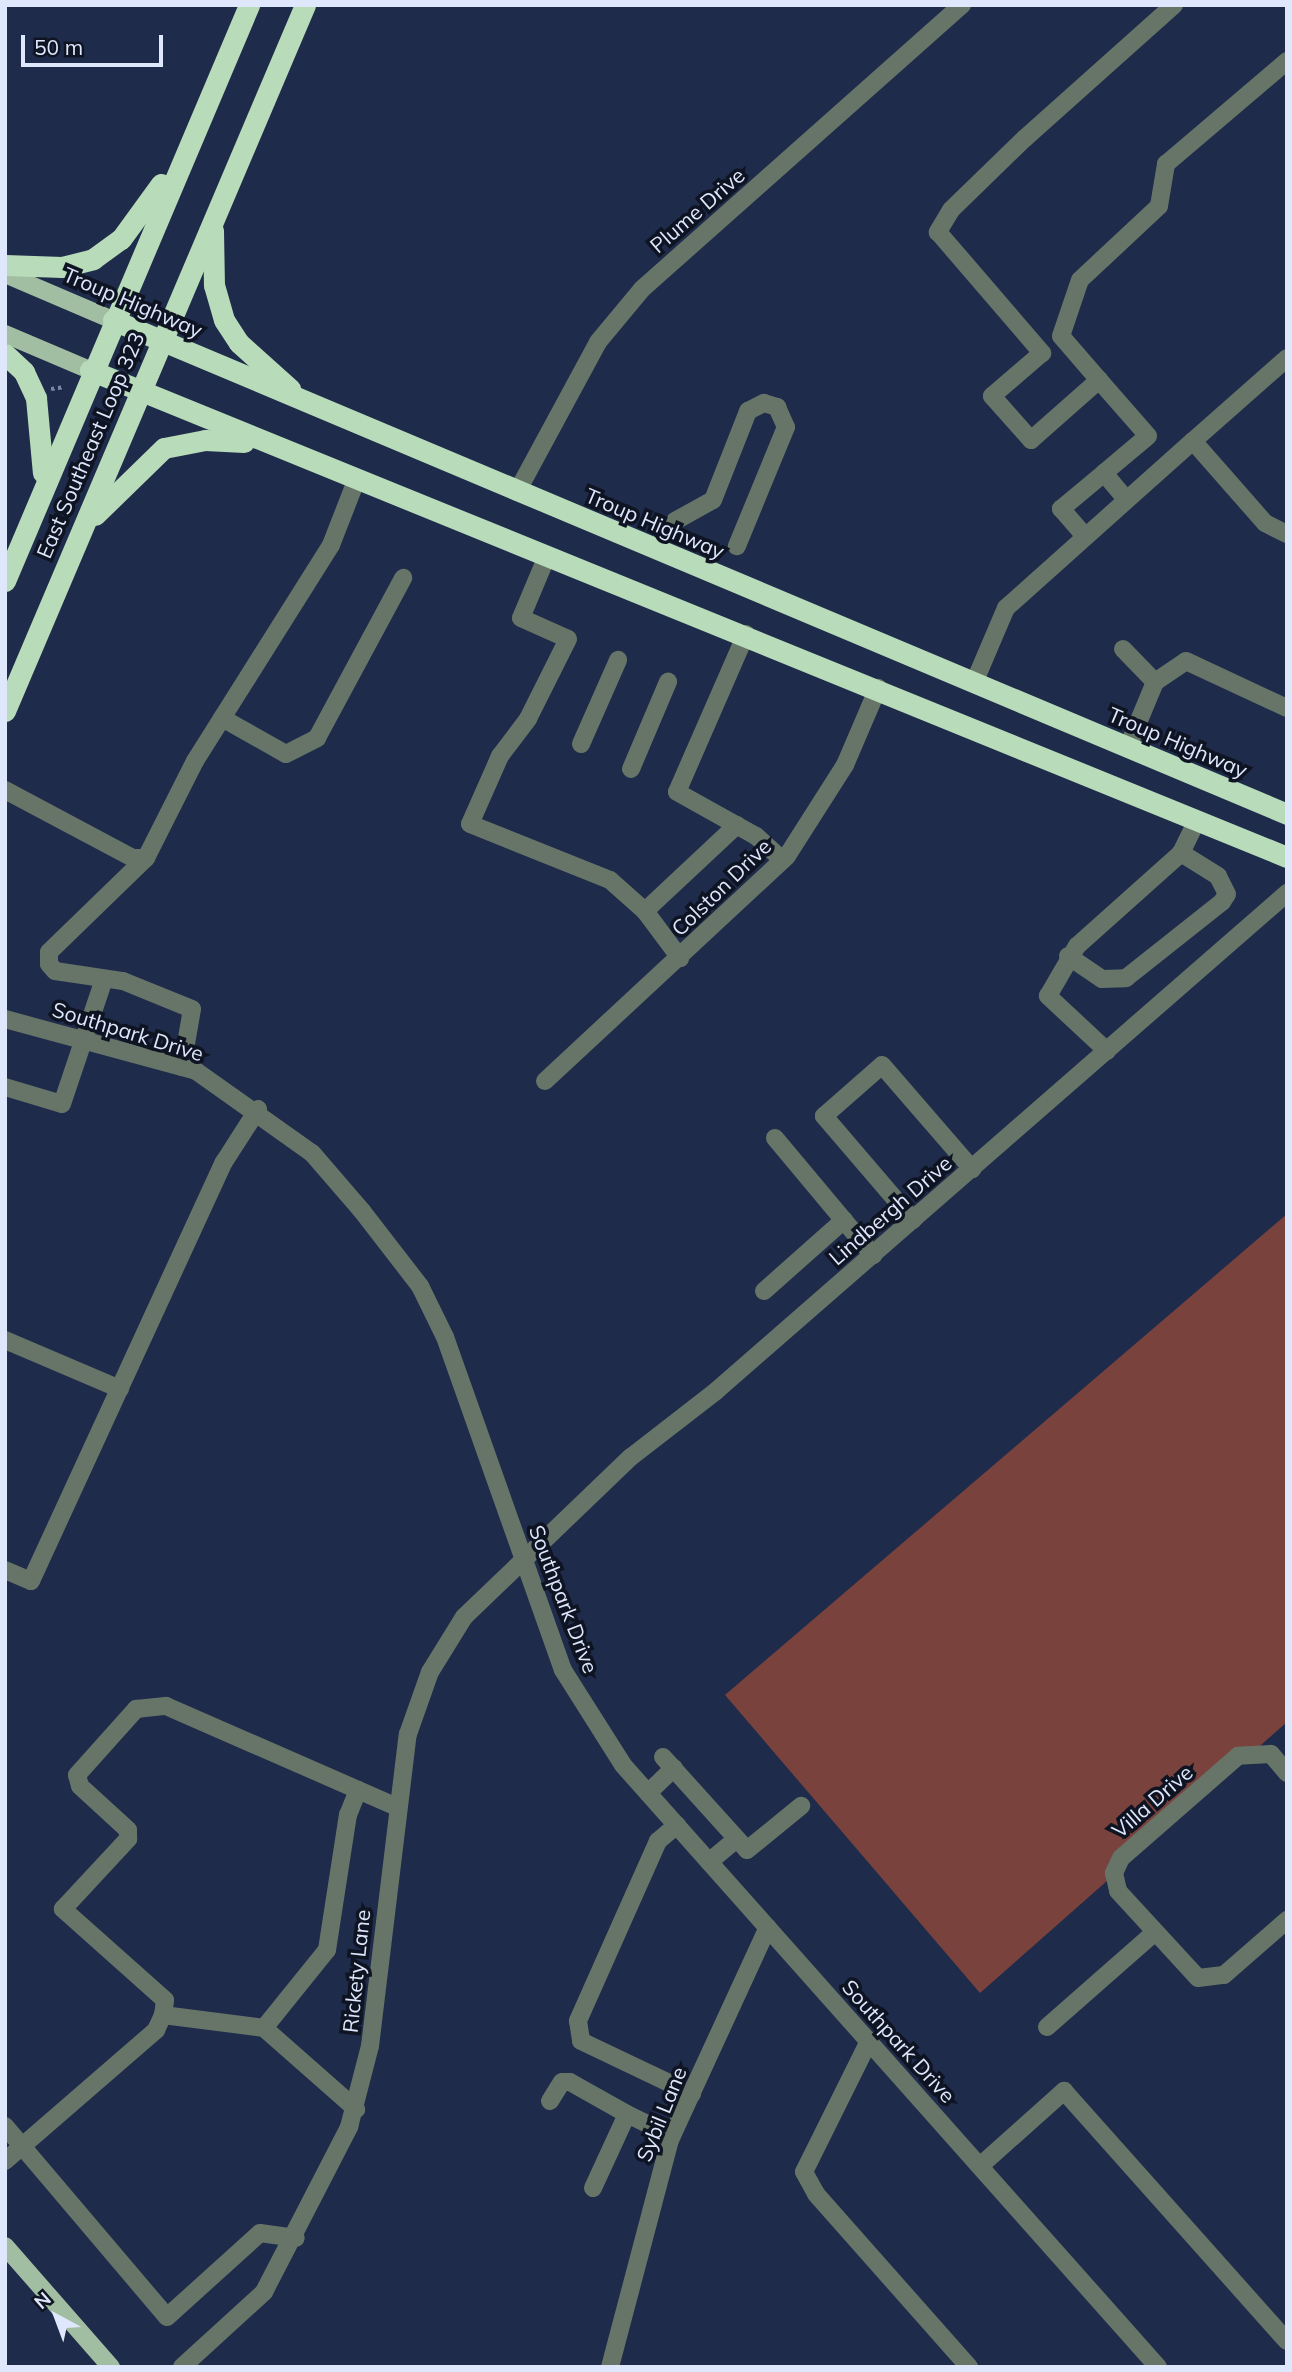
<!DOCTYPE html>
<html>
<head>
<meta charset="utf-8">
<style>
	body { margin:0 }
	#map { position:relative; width:1292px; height:2372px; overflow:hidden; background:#1e2b4a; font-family:Mulish,sans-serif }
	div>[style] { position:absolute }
	.green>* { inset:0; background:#7a423d }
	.path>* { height:3.5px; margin-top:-1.75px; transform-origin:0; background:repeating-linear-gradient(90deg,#7b86a0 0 3.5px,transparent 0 7px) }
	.minor>* { height:18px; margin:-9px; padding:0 9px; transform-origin:9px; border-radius:9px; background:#677568 }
	.major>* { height:18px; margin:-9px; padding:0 9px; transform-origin:9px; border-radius:9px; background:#a1bea2 }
	.highway>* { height:21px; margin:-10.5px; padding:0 10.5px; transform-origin:10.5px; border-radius:10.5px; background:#b8dbb9 }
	span { translate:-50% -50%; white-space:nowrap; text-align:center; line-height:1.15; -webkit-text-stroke:7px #0e1422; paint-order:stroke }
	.street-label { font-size:21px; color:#dee7fc }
	.frame { position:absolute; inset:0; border:7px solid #dee7fc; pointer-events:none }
	.north { position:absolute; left:21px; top:2281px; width:70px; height:70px; -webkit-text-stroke:5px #0e1422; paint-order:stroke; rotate:319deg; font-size:19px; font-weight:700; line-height:28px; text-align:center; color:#dee7fc }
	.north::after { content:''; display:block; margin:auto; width:24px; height:32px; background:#dee7fc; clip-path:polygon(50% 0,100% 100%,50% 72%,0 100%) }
	.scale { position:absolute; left:21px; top:35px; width:142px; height:32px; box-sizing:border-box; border:4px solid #dee7fc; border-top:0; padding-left:9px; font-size:21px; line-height:24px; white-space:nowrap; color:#dee7fc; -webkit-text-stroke:5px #0e1422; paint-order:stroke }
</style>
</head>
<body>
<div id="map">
	<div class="green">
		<i style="clip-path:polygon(1287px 1214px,1287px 1722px,980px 1993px,725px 1695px)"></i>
	</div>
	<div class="path">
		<i style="left:98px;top:292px;width:8px;rotate:-60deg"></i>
		<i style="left:102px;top:285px;width:7px;rotate:16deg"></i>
		<i style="left:192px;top:325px;width:10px;rotate:66deg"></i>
		<i style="left:51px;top:389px;width:14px;rotate:-8deg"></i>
	</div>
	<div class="minor">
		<i style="left:1174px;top:5px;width:200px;rotate:138.2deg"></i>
		<i style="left:1025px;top:138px;width:103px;rotate:135.8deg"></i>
		<i style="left:951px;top:210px;width:26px;rotate:121deg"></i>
		<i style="left:938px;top:232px;width:160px;rotate:49.3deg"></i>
		<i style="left:1042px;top:353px;width:66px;rotate:139.3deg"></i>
		<i style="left:992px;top:396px;width:59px;rotate:48.4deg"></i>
		<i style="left:1031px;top:440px;width:91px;rotate:-41.4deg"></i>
		<i style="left:1099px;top:380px;width:58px;rotate:-130.8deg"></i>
		<i style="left:1061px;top:336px;width:59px;rotate:-71.3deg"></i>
		<i style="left:1080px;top:280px;width:108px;rotate:-43.1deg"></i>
		<i style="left:1159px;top:206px;width:43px;rotate:-80.5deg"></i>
		<i style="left:1166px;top:164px;width:159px;rotate:-40.4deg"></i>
		<i style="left:1099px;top:380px;width:74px;rotate:48.8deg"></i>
		<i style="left:1148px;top:436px;width:57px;rotate:139.9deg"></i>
		<i style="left:1193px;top:441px;width:125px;rotate:-41.4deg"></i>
		<i style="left:517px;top:492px;width:170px;rotate:-61.6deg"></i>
		<i style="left:598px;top:342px;width:69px;rotate:-50.3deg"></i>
		<i style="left:642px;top:289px;width:428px;rotate:-41.6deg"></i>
		<i style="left:675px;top:521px;width:43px;rotate:-28.9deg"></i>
		<i style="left:713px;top:500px;width:96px;rotate:-68.5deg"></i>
		<i style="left:748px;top:411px;width:18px;rotate:-27deg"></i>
		<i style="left:764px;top:403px;width:14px;rotate:17deg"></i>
		<i style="left:777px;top:407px;width:22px;rotate:66deg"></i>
		<i style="left:786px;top:427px;width:129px;rotate:112.4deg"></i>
		<i style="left:1084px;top:535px;width:35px;rotate:-131deg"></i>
		<i style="left:1061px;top:509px;width:56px;rotate:-39.9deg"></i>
		<i style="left:1104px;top:473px;width:33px;rotate:50deg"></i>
		<i style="left:547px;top:556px;width:67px;rotate:112.8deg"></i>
		<i style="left:521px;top:618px;width:51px;rotate:24.1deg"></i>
		<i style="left:568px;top:639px;width:89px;rotate:116.6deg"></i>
		<i style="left:528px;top:719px;width:46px;rotate:127.1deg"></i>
		<i style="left:500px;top:756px;width:74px;rotate:113.8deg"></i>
		<i style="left:470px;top:824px;width:151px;rotate:21.8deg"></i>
		<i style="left:610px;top:880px;width:47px;rotate:41.5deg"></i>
		<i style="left:645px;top:911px;width:59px;rotate:53.3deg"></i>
		<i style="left:746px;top:634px;width:172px;rotate:113.6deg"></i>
		<i style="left:677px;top:792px;width:90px;rotate:29.1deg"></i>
		<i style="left:756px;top:836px;width:36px;rotate:42deg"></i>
		<i style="left:1123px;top:649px;width:46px;rotate:45.9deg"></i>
		<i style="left:1155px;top:682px;width:70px;rotate:112.6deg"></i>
		<i style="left:1155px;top:682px;width:37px;rotate:-34deg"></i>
		<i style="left:1186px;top:661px;width:111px;rotate:25deg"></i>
		<i style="left:974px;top:683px;width:82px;rotate:-66.9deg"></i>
		<i style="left:1006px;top:608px;width:251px;rotate:-41.8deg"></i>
		<i style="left:1193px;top:441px;width:109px;rotate:48.7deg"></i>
		<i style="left:1265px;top:523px;width:25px;rotate:27deg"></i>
		<i style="left:222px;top:718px;width:73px;rotate:29.4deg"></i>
		<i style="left:286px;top:754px;width:35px;rotate:-27deg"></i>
		<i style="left:317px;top:738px;width:182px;rotate:-61.7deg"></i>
		<i style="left:581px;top:744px;width:92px;rotate:-66.2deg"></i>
		<i style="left:631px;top:769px;width:95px;rotate:-67deg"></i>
		<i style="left:5px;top:790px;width:145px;rotate:28deg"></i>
		<i style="left:133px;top:858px;width:13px"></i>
		<i style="left:146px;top:858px;width:109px;rotate:-63.2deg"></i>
		<i style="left:195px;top:761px;width:255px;rotate:-57.8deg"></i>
		<i style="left:331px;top:545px;width:69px;rotate:-68.7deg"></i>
		<i style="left:146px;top:858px;width:135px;rotate:135.9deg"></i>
		<i style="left:49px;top:952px;width:12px;rotate:90deg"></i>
		<i style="left:49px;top:964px;width:9px;rotate:49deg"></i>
		<i style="left:55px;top:971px;width:69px;rotate:8.4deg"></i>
		<i style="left:123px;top:981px;width:74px;rotate:22.1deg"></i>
		<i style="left:192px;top:1009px;width:59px;rotate:99.8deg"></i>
		<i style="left:645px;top:911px;width:126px;rotate:-43.1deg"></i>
		<i style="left:1068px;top:956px;width:41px;rotate:34.1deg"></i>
		<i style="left:1102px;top:979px;width:24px;rotate:-2deg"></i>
		<i style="left:1126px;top:978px;width:122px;rotate:-38.4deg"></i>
		<i style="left:1222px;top:902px;width:9px;rotate:-58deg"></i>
		<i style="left:1227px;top:894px;width:20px;rotate:-117deg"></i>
		<i style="left:1218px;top:876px;width:44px;rotate:-148.1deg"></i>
		<i style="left:5px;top:1019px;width:198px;rotate:15.2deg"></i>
		<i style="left:196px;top:1071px;width:142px;rotate:35.3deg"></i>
		<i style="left:312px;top:1153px;width:77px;rotate:49.2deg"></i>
		<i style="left:362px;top:1211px;width:95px;rotate:52.3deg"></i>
		<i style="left:420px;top:1286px;width:57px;rotate:63.9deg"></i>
		<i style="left:445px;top:1337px;width:353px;rotate:70.5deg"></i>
		<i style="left:563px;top:1670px;width:112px;rotate:57.7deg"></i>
		<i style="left:623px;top:1765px;width:805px;rotate:48.37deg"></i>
		<i style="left:1107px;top:1051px;width:81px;rotate:-137deg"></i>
		<i style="left:1048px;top:996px;width:58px;rotate:-59.9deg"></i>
		<i style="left:1077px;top:946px;width:140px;rotate:-41.8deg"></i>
		<i style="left:1181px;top:853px;width:37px;rotate:-64deg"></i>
		<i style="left:545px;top:1081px;width:330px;rotate:-42.9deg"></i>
		<i style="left:787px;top:856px;width:108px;rotate:-57.5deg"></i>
		<i style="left:845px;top:765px;width:84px;rotate:-66.8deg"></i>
		<i style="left:5px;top:1087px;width:59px;rotate:16.6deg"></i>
		<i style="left:62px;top:1104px;width:132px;rotate:-71.4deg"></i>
		<i style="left:775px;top:1138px;width:153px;rotate:50.1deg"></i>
		<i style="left:913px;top:1220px;width:137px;rotate:-130.6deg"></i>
		<i style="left:824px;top:1116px;width:77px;rotate:-41.3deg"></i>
		<i style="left:882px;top:1065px;width:138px;rotate:49.1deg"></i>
		<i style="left:764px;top:1291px;width:107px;rotate:-41.6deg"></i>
		<i style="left:5px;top:1340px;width:125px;rotate:23.1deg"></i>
		<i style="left:5px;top:1570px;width:28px;rotate:23deg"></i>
		<i style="left:31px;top:1581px;width:461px;rotate:-65.3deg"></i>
		<i style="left:224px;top:1162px;width:63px;rotate:-57.3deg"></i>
		<i style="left:663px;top:1757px;width:125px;rotate:47.9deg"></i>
		<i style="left:747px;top:1850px;width:70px;rotate:-39.2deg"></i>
		<i style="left:1287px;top:1773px;width:25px;rotate:-130deg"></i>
		<i style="left:1271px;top:1754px;width:33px;rotate:177deg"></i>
		<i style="left:1238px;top:1756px;width:155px;rotate:138.9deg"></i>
		<i style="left:1121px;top:1858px;width:17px;rotate:115deg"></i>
		<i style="left:1114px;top:1873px;width:18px;rotate:77deg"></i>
		<i style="left:1118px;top:1891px;width:118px;rotate:47.4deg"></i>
		<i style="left:1198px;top:1978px;width:26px;rotate:-7deg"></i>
		<i style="left:1224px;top:1975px;width:84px;rotate:-41.1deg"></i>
		<i style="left:648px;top:1793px;width:36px;rotate:-44deg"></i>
		<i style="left:677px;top:1825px;width:25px;rotate:140deg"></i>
		<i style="left:658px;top:1841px;width:197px;rotate:114deg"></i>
		<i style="left:578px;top:2021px;width:20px;rotate:81deg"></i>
		<i style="left:581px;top:2041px;width:123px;rotate:25.5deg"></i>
		<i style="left:709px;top:1862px;width:35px;rotate:-40deg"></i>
		<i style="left:163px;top:2015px;width:102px;rotate:7.3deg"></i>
		<i style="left:264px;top:2028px;width:100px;rotate:-51.1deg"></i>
		<i style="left:327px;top:1950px;width:137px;rotate:-81.2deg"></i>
		<i style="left:348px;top:1815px;width:27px;rotate:-68deg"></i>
		<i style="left:1047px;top:2027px;width:142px;rotate:-41.3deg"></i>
		<i style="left:264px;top:2028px;width:123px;rotate:41.4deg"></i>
		<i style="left:869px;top:2041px;width:146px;rotate:116.4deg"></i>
		<i style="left:804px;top:2172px;width:25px;rotate:61deg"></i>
		<i style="left:816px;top:2194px;width:231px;rotate:48.5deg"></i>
		<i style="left:550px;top:2101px;width:22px;rotate:-58deg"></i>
		<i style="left:562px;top:2082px;width:8px"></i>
		<i style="left:570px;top:2082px;width:65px;rotate:29.3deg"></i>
		<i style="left:5px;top:2126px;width:250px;rotate:49.7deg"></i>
		<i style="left:167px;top:2317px;width:125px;rotate:-42.1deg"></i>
		<i style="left:260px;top:2233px;width:36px;rotate:8deg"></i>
		<i style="left:5px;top:2161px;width:200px;rotate:-40.9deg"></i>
		<i style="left:156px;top:2030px;width:17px;rotate:-65deg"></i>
		<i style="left:163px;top:2015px;width:15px;rotate:-82deg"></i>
		<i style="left:165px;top:2000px;width:137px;rotate:-138.3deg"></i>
		<i style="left:63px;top:1909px;width:96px;rotate:-47.1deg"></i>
		<i style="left:128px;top:1839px;width:9px;rotate:-90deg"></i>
		<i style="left:128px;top:1830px;width:65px;rotate:-137.5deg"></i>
		<i style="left:80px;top:1786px;width:11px;rotate:-105deg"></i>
		<i style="left:77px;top:1775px;width:89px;rotate:-48.2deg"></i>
		<i style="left:136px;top:1709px;width:30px;rotate:-6deg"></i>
		<i style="left:166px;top:1706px;width:252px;rotate:23.6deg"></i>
		<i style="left:980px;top:2166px;width:113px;rotate:-41.8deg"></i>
		<i style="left:1064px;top:2091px;width:335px;rotate:48.3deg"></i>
		<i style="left:593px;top:2188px;width:81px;rotate:-65.3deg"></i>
		<i style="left:627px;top:2114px;width:50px;rotate:26.1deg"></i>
		<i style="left:182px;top:2367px;width:111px;rotate:-42.4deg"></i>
		<i style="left:264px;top:2292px;width:186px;rotate:-62.7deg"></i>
		<i style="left:349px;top:2127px;width:84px;rotate:-75.5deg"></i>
		<i style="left:370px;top:2046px;width:314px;rotate:-83.1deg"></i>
		<i style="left:408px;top:1734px;width:66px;rotate:-70.5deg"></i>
		<i style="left:430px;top:1672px;width:65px;rotate:-58.3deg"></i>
		<i style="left:464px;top:1617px;width:231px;rotate:-43.8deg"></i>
		<i style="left:631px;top:1457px;width:108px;rotate:-37.8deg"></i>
		<i style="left:716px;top:1391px;width:758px;rotate:-41.09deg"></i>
		<i style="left:610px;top:2367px;width:235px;rotate:-75.2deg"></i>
		<i style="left:670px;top:2140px;width:234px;rotate:-65.3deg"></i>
	</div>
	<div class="major">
		<i style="left:5px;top:274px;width:117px;rotate:23.1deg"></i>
		<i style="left:5px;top:334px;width:92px;rotate:23deg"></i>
		<i style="left:5px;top:2246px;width:161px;rotate:48.8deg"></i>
	</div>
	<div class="highway">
		<i style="left:213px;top:230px;width:55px;rotate:89deg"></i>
		<i style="left:214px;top:285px;width:36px;rotate:74deg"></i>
		<i style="left:224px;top:320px;width:27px;rotate:57deg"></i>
		<i style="left:239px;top:343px;width:69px;rotate:42deg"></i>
		<i style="left:5px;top:265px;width:57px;rotate:2deg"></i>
		<i style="left:62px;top:267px;width:32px;rotate:-14deg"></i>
		<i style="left:93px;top:259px;width:34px;rotate:-36deg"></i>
		<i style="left:121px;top:239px;width:68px;rotate:-54deg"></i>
		<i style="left:113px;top:320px;width:1274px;rotate:22.82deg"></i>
		<i style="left:5px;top:354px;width:26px;rotate:43deg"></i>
		<i style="left:24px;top:372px;width:29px;rotate:65deg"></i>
		<i style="left:36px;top:398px;width:75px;rotate:84.7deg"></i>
		<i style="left:90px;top:370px;width:1292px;rotate:22.14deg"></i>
		<i style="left:95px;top:515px;width:96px;rotate:-44.2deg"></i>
		<i style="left:164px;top:448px;width:42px;rotate:-11deg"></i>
		<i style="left:205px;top:440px;width:39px;rotate:3deg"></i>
		<i style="left:5px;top:581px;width:626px;rotate:-67.04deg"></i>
		<i style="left:5px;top:711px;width:767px;rotate:-66.98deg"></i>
	</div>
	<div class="street-label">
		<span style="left:697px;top:210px;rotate:-41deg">Plume Drive</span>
		<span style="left:133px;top:302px;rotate:23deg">Troup Highway</span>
		<span style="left:90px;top:445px;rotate:-67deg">East Southeast Loop 323</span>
		<span style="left:655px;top:523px;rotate:23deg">Troup Highway</span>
		<span style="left:1178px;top:742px;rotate:23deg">Troup Highway</span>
		<span style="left:721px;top:887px;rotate:-44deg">Colston Drive</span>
		<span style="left:128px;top:1031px;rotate:17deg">Southpark Drive</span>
		<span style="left:890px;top:1210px;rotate:-41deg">Lindbergh Drive</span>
		<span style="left:564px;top:1599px;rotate:69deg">Southpark Drive</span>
		<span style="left:1152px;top:1801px;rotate:-41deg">Villa Drive</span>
		<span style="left:356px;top:1971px;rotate:-84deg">Rickety Lane</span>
		<span style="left:899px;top:2041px;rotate:48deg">Southpark Drive</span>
		<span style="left:661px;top:2114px;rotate:-68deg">Sybil Lane</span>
	</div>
	<div class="frame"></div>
	<div class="north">N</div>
	<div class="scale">50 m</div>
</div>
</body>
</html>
